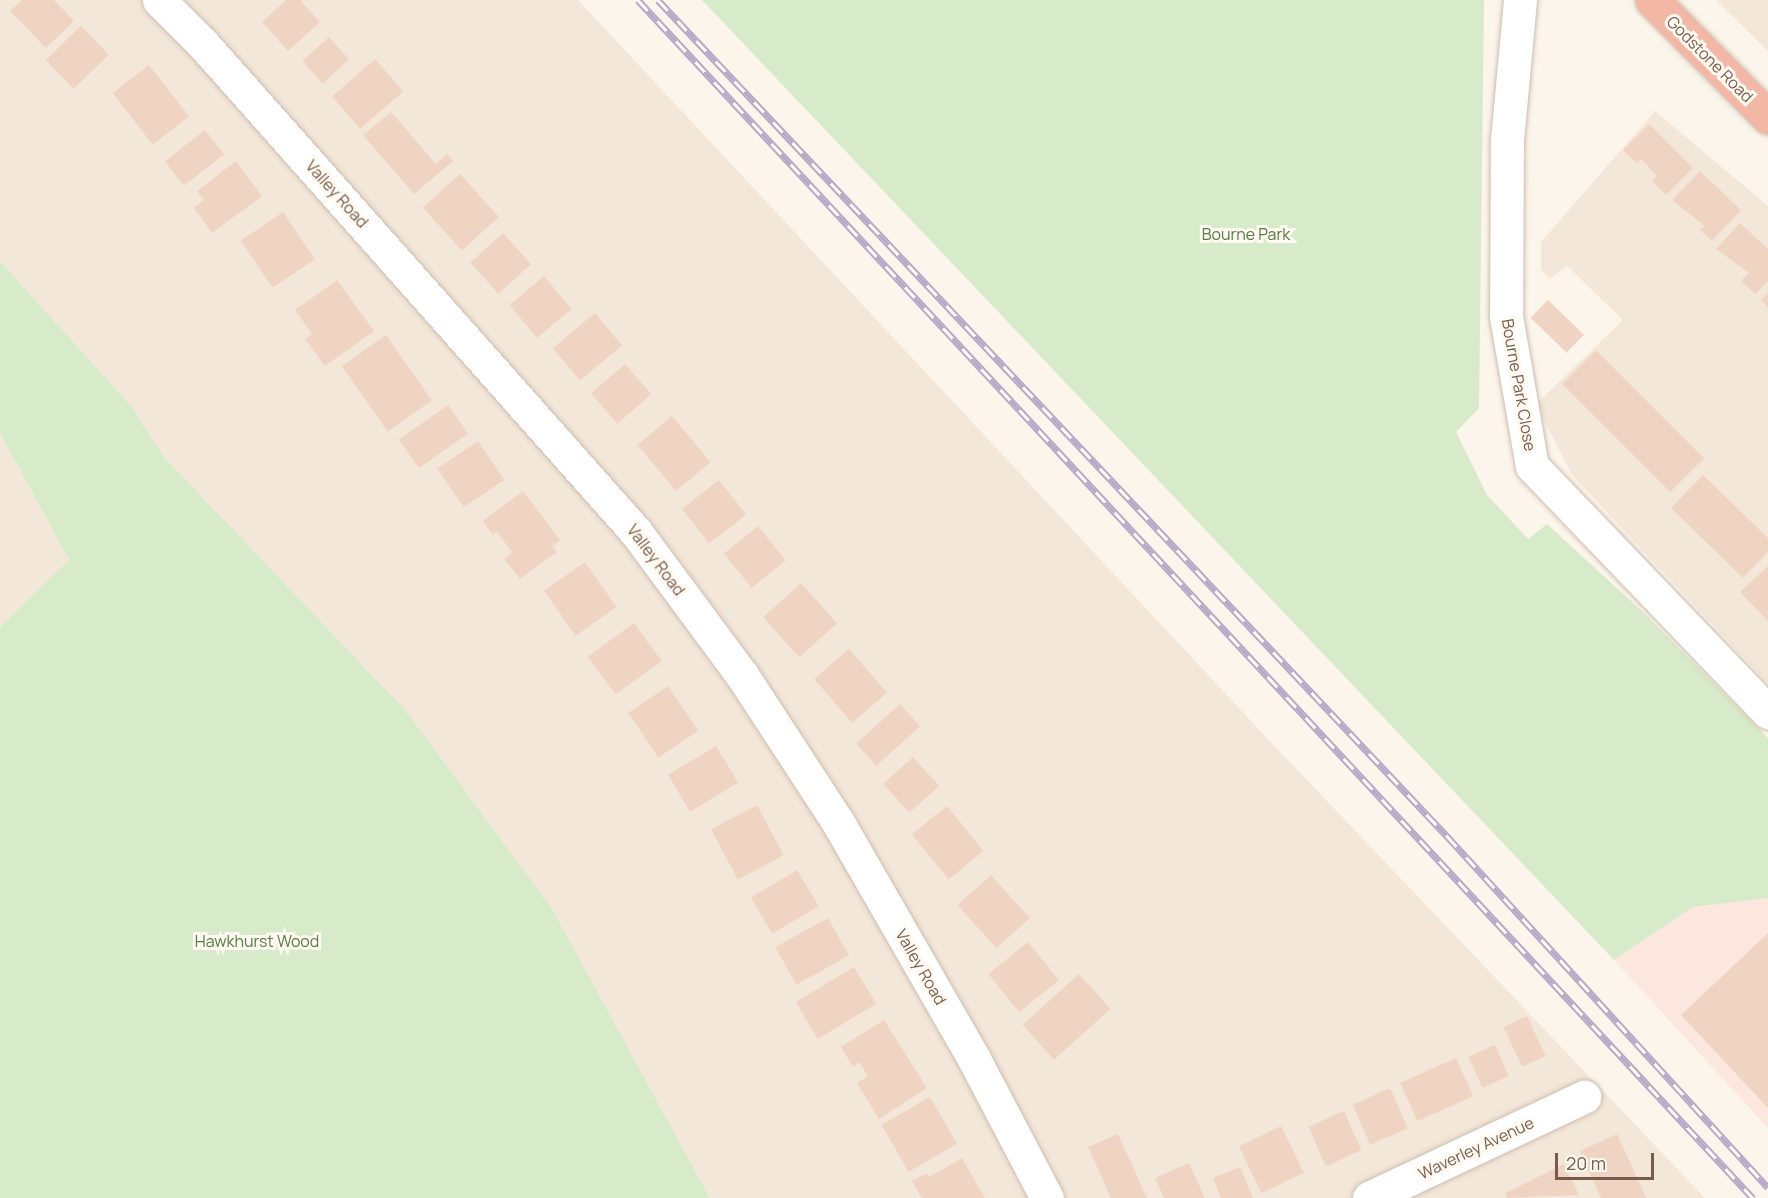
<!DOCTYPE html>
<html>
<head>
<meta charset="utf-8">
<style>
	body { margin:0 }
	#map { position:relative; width:1768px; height:1198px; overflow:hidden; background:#fcf5eb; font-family:Manrope,sans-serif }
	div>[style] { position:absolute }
	.residential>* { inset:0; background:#f3e7d9 }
	.commercial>* { inset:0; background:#fce7df }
	.green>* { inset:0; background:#d7eac9 }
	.building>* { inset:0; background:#f0d4c3; transform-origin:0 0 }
	.roads { filter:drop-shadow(0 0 2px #cebdb0) drop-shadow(0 0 2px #cebdb0) }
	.street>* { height:33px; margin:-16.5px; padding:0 16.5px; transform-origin:16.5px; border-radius:16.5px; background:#fff }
	.highway>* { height:33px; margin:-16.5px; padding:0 16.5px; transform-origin:16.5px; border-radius:16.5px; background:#f3b7a5 }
	.rail>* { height:7px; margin-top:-3.5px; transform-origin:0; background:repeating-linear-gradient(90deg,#fef9f1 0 14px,#b8a8c7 0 28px); box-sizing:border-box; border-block:2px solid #b8a8c7 }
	span { translate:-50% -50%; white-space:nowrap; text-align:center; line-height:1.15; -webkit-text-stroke:6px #fef9f1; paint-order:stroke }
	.street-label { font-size:16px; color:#775c4e }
	.park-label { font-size:16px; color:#577c46 }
	.scale { position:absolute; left:1555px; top:1153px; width:99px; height:27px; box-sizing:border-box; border:3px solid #775c4e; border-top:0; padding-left:8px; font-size:18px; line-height:21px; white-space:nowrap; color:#775c4e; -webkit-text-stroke:4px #fef9f1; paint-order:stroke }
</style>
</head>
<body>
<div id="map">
	<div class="residential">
		<i style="clip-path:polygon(0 0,578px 0,1266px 737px,1705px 1198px,710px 1198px,551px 907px,406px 711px,164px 457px,132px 407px,0 261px)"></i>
		<i style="clip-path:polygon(1716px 0,1768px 0,1768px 51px)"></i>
		<i style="clip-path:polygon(1655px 111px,1768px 206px,1768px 683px,1572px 475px,1536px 404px,1623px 320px,1567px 266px,1550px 279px,1541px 270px,1541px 242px)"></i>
		<i style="clip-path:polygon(0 433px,69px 560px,0 627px)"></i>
	</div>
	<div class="commercial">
		<i style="clip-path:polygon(1768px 898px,1768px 1128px,1614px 960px,1693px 907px)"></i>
	</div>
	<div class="green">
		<i style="clip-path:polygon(702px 0,1484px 0,1479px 408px,1456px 432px,1487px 495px,1528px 539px,1547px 524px,1646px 615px,1768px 738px,1768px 898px,1693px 907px,1614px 960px)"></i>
		<i style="clip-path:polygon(0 261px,132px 407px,164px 457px,406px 711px,551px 907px,710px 1198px,0 1198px,0 627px,69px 560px,0 433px)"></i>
	</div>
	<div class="building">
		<i style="clip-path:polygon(22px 0,54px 0,74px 21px,46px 48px,10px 11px)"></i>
		<i style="clip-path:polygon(286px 0,300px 0,320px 22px,288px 51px,262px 22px)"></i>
		<i style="left:81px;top:26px;width:40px;height:49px;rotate:46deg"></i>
		<i style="left:329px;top:37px;width:30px;height:36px;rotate:48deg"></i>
		<i style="left:375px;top:59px;width:43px;height:57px;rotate:49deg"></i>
		<i style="left:149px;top:65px;width:65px;height:46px;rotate:52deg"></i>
		<i style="clip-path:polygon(391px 112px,436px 164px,447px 154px,453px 161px,414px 194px,363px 135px)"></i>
		<i style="clip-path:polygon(1649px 124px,1693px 168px,1666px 195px,1652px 181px,1657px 176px,1641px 159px,1637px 163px,1623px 150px)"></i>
		<i style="left:205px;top:130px;width:31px;height:51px;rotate:52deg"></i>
		<i style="clip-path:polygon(236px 161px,262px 196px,212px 233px,194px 208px,204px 200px,197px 191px)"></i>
		<i style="clip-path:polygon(1700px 171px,1741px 210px,1712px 241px,1700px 230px,1705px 226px,1672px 200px)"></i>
		<i style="left:460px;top:174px;width:58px;height:50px;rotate:48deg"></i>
		<i style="left:283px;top:212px;width:57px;height:51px;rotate:56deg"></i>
		<i style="clip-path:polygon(1740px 223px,1768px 249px,1768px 281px,1755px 294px,1741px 281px,1749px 273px,1716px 249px)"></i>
		<i style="left:503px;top:233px;width:42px;height:44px;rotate:48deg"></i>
		<i style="left:544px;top:276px;width:43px;height:45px;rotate:50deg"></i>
		<i style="clip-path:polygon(337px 280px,374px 331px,325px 366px,305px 339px,312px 334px,295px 310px)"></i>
		<i style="clip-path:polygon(1768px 293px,1768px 308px,1761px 300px)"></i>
		<i style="left:1548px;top:300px;width:50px;height:25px;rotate:44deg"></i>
		<i style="left:595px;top:313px;width:42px;height:55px;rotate:50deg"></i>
		<i style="left:386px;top:335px;width:80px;height:54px;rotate:55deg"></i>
		<i style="left:1596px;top:350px;width:153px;height:48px;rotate:45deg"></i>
		<i style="left:625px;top:364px;width:40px;height:45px;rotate:49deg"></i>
		<i style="left:448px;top:405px;width:35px;height:60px;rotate:55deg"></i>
		<i style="left:672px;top:416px;width:60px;height:45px;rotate:50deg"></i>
		<i style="left:478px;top:441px;width:47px;height:49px;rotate:56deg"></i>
		<i style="clip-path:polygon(1703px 475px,1768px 538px,1768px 552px,1743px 578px,1671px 508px)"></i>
		<i style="left:719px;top:480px;width:44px;height:47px;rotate:52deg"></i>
		<i style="clip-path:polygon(523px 491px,560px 540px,552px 546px,557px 552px,520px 579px,504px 559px,512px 552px,497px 532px,493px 535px,483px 521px)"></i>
		<i style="left:758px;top:526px;width:44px;height:44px;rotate:51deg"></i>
		<i style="left:585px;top:562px;width:55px;height:50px;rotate:55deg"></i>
		<i style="clip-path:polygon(1768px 566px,1768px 621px,1740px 592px)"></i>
		<i style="left:801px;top:583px;width:54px;height:51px;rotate:48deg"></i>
		<i style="left:634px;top:623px;width:47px;height:57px;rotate:54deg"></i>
		<i style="left:849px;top:649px;width:58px;height:46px;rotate:49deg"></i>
		<i style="left:668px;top:686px;width:54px;height:48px;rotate:56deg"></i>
		<i style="left:900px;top:704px;width:30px;height:59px;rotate:48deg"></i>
		<i style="left:716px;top:746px;width:43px;height:56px;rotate:59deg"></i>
		<i style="left:913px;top:757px;width:39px;height:40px;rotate:48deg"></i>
		<i style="left:757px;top:805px;width:57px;height:52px;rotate:62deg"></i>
		<i style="left:947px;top:806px;width:58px;height:45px;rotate:51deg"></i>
		<i style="left:797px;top:870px;width:42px;height:54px;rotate:59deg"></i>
		<i style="left:991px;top:875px;width:58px;height:45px;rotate:48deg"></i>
		<i style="left:828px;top:918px;width:43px;height:60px;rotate:61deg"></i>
		<i style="clip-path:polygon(1768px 933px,1768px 1108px,1681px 1015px)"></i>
		<i style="left:1028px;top:942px;width:49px;height:51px;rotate:51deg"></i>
		<i style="left:854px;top:967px;width:43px;height:68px;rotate:59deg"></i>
		<i style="left:1079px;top:974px;width:47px;height:76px;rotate:48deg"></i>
		<i style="left:1527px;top:1016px;width:44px;height:26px;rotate:65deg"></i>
		<i style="clip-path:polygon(884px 1020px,927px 1088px,879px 1119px,857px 1083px,868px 1076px,859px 1062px,853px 1067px,841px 1047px)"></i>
		<i style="left:1495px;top:1045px;width:34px;height:29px;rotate:66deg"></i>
		<i style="left:1456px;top:1058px;width:42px;height:61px;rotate:66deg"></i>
		<i style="left:1390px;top:1088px;width:44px;height:41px;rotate:66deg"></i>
		<i style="left:930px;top:1097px;width:54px;height:56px;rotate:60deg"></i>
		<i style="left:1344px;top:1111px;width:43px;height:39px;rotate:66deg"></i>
		<i style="left:1281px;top:1126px;width:52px;height:47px;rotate:64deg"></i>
		<i style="clip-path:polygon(1118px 1134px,1147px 1198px,1111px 1198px,1088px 1147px)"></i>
		<i style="clip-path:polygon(1617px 1134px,1646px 1197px,1643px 1198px,1601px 1198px,1580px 1151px)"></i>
		<i style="clip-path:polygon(962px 1158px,985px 1198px,922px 1198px,912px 1181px,927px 1173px,929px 1177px)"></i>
		<i style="clip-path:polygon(1189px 1163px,1205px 1198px,1164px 1198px,1155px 1178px)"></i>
		<i style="clip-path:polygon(1564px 1164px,1579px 1195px,1507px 1198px,1505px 1193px)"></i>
		<i style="clip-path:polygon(1240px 1167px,1253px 1198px,1221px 1198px,1213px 1178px)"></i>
	</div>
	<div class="roads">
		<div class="street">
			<i style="left:159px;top:0;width:62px;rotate:45deg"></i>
			<i style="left:203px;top:44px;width:652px;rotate:48.42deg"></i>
			<i style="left:636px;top:532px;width:178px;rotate:53.5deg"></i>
			<i style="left:742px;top:675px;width:178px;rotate:56.9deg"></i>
			<i style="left:839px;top:824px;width:271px;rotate:60.1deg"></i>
			<i style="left:974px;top:1059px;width:157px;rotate:62.3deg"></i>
			<i style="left:1520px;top:0;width:140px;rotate:95.3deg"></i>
			<i style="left:1507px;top:139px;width:177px;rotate:90.3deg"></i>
			<i style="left:1506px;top:316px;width:152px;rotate:80.2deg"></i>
			<i style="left:1532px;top:466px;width:341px;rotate:46.2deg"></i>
			<i style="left:1369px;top:1198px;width:238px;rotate:-25.2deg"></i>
		</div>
		<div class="highway">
			<i style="left:1652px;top:0;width:165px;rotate:45.2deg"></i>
		</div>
	</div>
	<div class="rail">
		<i style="left:638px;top:0;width:1637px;rotate:47.06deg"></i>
		<i style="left:658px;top:0;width:1150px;rotate:46.66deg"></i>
		<i style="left:1447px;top:836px;width:476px;rotate:47.6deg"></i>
	</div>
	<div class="street-label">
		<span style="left:1710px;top:59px;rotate:45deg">Godstone Road</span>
		<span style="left:337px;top:194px;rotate:48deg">Valley Road</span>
		<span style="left:1519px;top:385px;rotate:80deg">Bourne Park Close</span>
		<span style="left:656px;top:560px;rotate:53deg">Valley Road</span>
		<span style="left:921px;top:967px;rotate:60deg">Valley Road</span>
		<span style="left:1476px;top:1148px;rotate:-25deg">Waverley Avenue</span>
	</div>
	<div class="park-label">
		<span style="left:1246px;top:234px">Bourne Park</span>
		<span style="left:257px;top:941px">Hawkhurst Wood</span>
	</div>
	<div class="scale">20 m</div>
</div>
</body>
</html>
